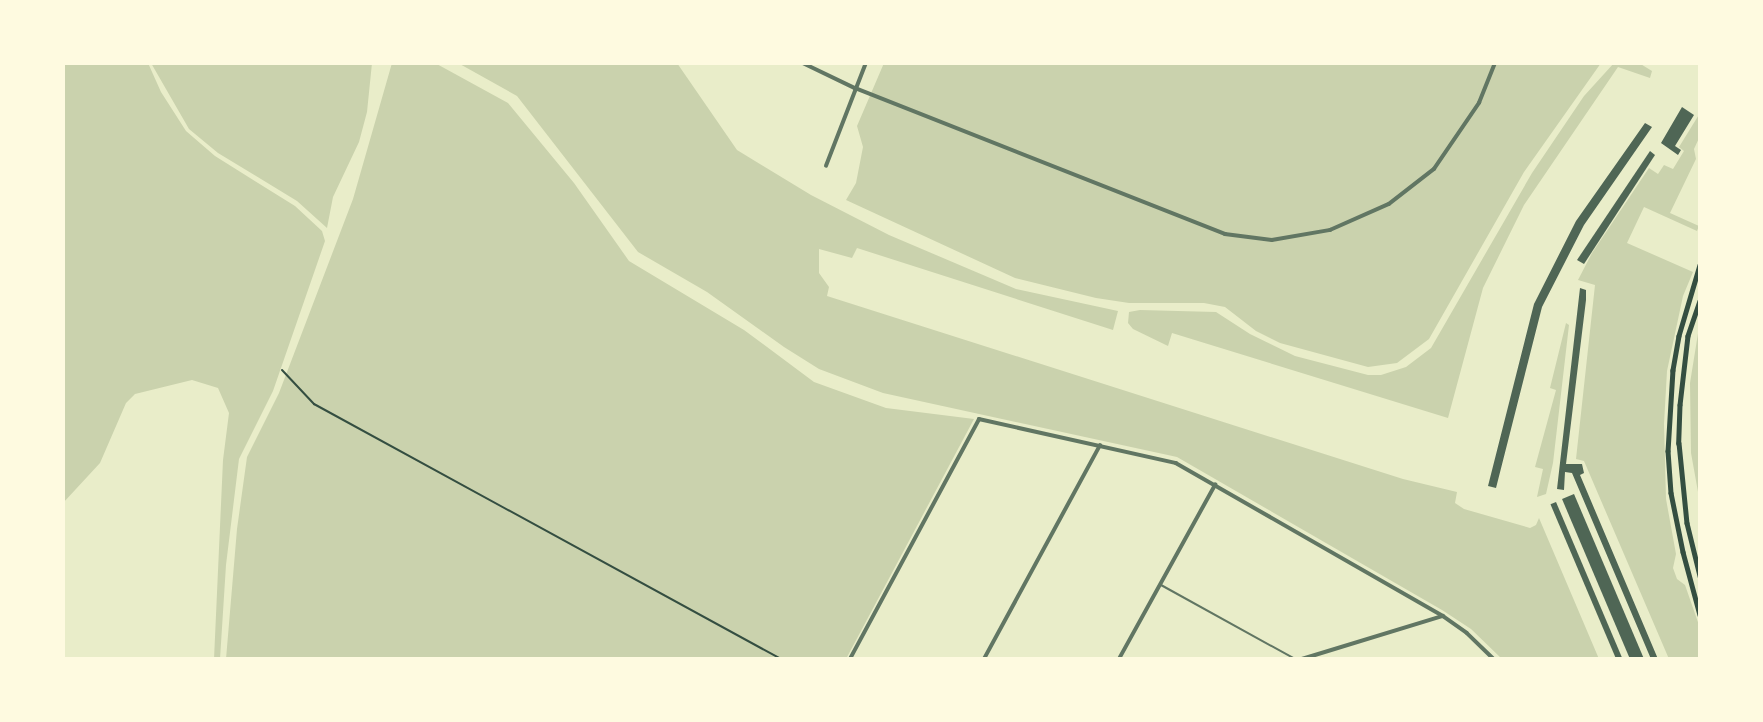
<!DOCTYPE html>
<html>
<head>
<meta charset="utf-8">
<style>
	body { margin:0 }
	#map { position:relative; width:1763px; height:722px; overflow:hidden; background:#e9edc9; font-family:Literata,serif }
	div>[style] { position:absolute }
	.green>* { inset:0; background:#cad2ad }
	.building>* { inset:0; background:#4f6655; transform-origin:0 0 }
	.path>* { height:2px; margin:-1px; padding:0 1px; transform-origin:1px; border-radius:1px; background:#344e41 }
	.service>* { height:2px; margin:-1px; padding:0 1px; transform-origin:1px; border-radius:1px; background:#617663 }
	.minor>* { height:3.5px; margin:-1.75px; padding:0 1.75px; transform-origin:1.75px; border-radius:1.75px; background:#617663 }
	.secondary>* { height:4.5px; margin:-2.25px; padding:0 2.25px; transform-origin:2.25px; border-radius:2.25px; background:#344e41 }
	span { translate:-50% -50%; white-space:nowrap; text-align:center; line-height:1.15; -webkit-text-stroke:7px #fefae0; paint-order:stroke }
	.frame { position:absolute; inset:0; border:65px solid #fefae0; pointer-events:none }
</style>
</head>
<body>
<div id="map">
	<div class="green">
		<i style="clip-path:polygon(63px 63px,148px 63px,161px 92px,186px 131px,215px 156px,295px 206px,322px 231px,325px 241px,273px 391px,239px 459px,226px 565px,220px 659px,214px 659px,223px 460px,229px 413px,218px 388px,192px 380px,135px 394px,126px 403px,100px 463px,63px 503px)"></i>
		<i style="clip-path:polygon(151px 63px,372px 63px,367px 112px,359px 142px,333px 197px,327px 228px,297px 201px,218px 153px,189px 129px)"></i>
		<i style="clip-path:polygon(392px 63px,435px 63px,508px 103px,574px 183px,629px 261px,744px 330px,814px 382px,886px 408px,974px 419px,846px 659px,226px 659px,237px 529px,247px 457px,279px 393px,353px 199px)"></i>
		<i style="clip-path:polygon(458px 63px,677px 63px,737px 150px,811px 195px,889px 235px,1016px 289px,1118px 311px,1113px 330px,857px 248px,852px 258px,819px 249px,819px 273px,829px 287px,827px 296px,1403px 479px,1457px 492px,1455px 503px,1464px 509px,1530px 528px,1536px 525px,1539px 518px,1599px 659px,1502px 659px,1471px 629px,1442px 610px,1177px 457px,883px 393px,819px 369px,784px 347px,707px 292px,638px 252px,517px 96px)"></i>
		<i style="clip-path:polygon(884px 63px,1601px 63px,1524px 172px,1429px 339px,1397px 363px,1368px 367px,1280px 343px,1256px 331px,1225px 307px,1204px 303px,1129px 303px,1096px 298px,1015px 278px,846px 200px,856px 183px,863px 147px,857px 126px)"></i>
		<i style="clip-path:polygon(1614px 63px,1639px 63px,1652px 71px,1650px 78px,1618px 67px,1524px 205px,1483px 288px,1448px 418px,1172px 333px,1168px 346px,1133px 329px,1128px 323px,1129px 312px,1140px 310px,1216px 312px,1250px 334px,1295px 356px,1368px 375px,1381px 375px,1406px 367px,1431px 348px,1532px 173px,1584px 96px)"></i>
		<i style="clip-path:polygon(1700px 113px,1700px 136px,1694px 149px,1696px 159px,1670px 213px,1699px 226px,1697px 231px,1644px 207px,1627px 243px,1693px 272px,1683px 296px,1667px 371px,1664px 424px,1666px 499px,1676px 554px,1673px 568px,1677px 579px,1685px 585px,1700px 628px,1700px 659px,1669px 659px,1584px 461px,1576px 459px,1595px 285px,1578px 280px,1592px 253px,1649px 168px,1658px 174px,1664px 165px,1673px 169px,1684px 151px,1679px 147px)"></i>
		<i style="clip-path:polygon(1700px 321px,1698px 377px,1700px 503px,1691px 453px,1690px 383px)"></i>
		<i style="clip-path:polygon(1566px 323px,1569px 325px,1553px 463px,1546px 494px,1537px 497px,1543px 469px,1535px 467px,1556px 390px,1550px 388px)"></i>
	</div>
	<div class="building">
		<i style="clip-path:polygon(1682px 107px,1694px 115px,1675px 146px,1681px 150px,1678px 155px,1661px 143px)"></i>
		<i style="clip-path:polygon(1645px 123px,1652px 127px,1584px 225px,1542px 307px,1496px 488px,1488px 486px,1534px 304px,1576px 221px)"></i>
		<i style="clip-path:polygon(1650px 151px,1655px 155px,1584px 264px,1577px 260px)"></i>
		<i style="clip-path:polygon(1580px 288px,1586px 290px,1586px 300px,1566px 464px,1582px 464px,1584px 473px,1580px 475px,1658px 659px,1651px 659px,1572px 473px,1565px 472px,1564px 490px,1557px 489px)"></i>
		<i style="left:1574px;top:494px;width:179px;height:13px;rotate:67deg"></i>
		<i style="left:1556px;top:502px;width:171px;height:6px;rotate:67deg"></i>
	</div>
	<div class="path">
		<i style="left:282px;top:370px;width:47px;rotate:46.7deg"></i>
		<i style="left:314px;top:404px;width:532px;rotate:28.64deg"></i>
	</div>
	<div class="service">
		<i style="left:1161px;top:585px;width:153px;rotate:28.9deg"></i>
	</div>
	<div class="minor">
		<i style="left:803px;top:63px;width:58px;rotate:25.7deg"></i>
		<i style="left:855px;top:88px;width:398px;rotate:21.5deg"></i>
		<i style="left:1225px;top:234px;width:47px;rotate:7.3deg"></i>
		<i style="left:1272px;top:240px;width:59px;rotate:-9.8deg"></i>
		<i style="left:1330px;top:230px;width:64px;rotate:-23.8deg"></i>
		<i style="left:1389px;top:204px;width:57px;rotate:-37.9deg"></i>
		<i style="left:1434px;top:169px;width:80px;rotate:-55.7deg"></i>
		<i style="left:1479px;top:103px;width:43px;rotate:-68.2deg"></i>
		<i style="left:826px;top:166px;width:110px;rotate:-68.8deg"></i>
		<i style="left:850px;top:659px;width:272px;rotate:-61.7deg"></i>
		<i style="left:979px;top:419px;width:202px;rotate:12.6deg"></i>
		<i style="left:1176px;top:463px;width:308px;rotate:29.8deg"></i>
		<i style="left:1443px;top:616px;width:29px;rotate:35deg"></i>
		<i style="left:1467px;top:633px;width:37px;rotate:44deg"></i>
		<i style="left:984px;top:659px;width:243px;rotate:-61.5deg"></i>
		<i style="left:1119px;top:659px;width:199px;rotate:-61.1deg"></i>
		<i style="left:1302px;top:659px;width:147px;rotate:-17deg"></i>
	</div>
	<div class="secondary">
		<i style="left:1700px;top:265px;width:74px;rotate:106.5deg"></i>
		<i style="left:1679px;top:336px;width:35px;rotate:100deg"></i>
		<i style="left:1673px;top:370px;width:81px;rotate:93.5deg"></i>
		<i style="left:1668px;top:451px;width:42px;rotate:85.9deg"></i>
		<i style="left:1671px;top:493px;width:60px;rotate:78.5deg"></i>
		<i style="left:1683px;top:552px;width:65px;rotate:74.9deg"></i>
		<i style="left:1700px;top:301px;width:37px;rotate:109deg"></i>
		<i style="left:1688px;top:336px;width:69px;rotate:96.6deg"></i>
		<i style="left:1680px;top:405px;width:38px;rotate:92deg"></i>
		<i style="left:1679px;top:443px;width:80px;rotate:84.3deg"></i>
		<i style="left:1687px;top:523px;width:55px;rotate:76.2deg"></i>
	</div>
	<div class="frame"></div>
</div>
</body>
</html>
